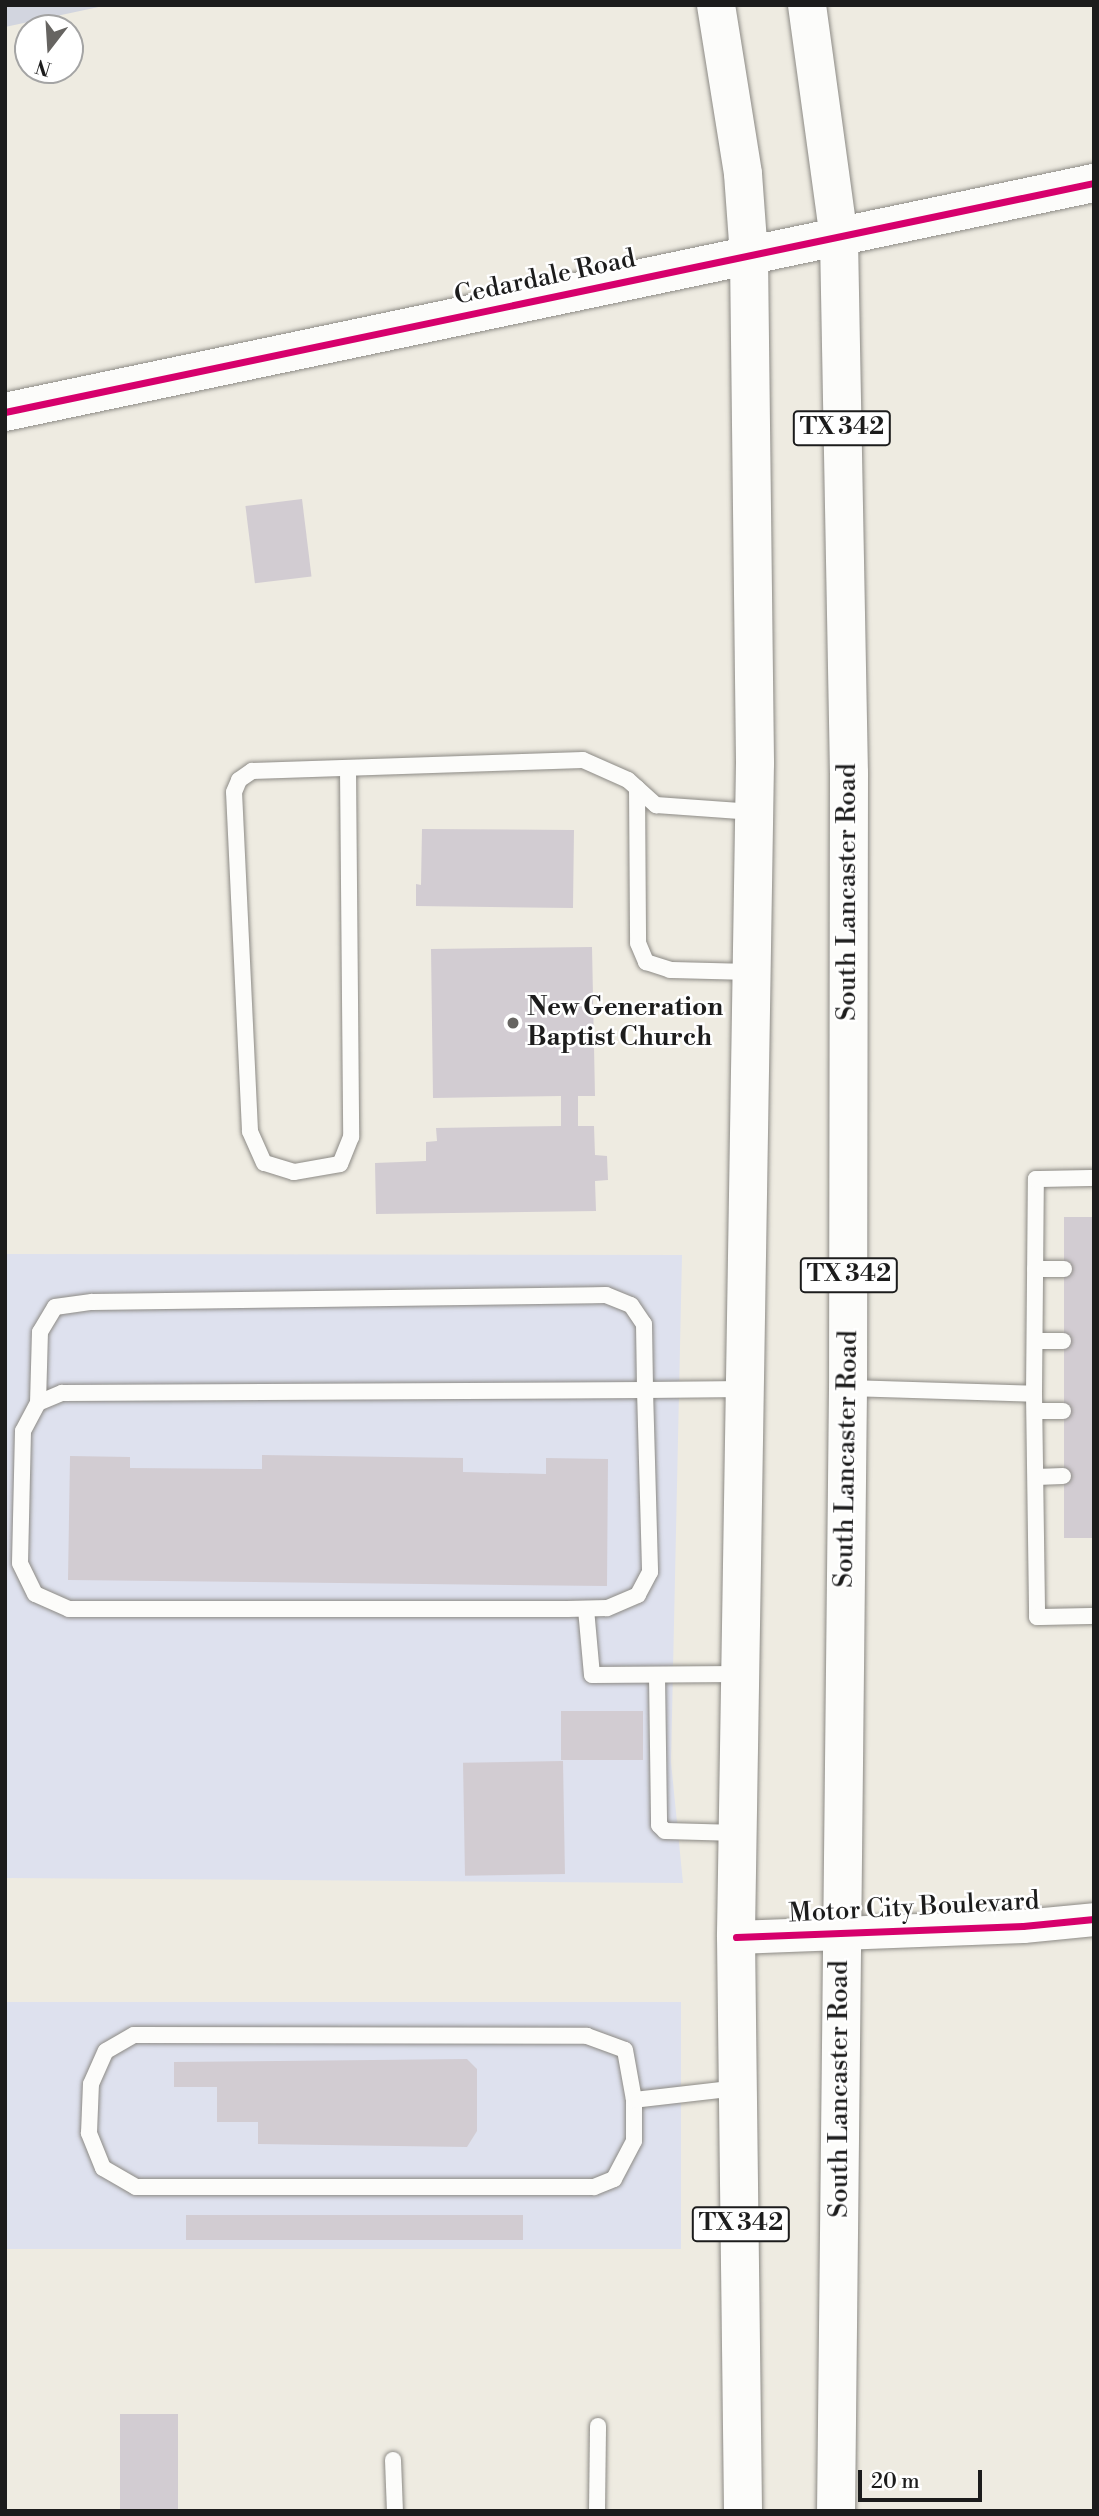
<!DOCTYPE html>
<html>
<head>
<meta charset="utf-8">
<style>
	body { margin:0 }
	#map { position:relative; width:1099px; height:2516px; overflow:hidden; background:#eeebe1; font-family:"Libre Bodoni",serif }
	div>[style] { position:absolute }
	.built>* { inset:0; background:#dee1ee; transform-origin:0 0 }
	.industrial>* { inset:0; background:#d2d5df }
	.building>* { inset:0; background:#d2ccd2; transform-origin:0 0 }
	.roads { filter:drop-shadow(0 0 2px #8c8a85) drop-shadow(0 0 2px #8c8a85) }
	.service>* { height:16px; margin:-8px; padding:0 8px; transform-origin:8px; border-radius:8px; background:#fcfcfa }
	.minor>* { height:33px; margin:-16.5px; padding:0 16.5px; transform-origin:16.5px; border-radius:16.5px; background:#fcfcfa }
	.tertiary>* { height:38px; margin:-19px; padding:0 19px; transform-origin:19px; border-radius:19px; background:#fcfcfa }
	.primary>* { height:38px; margin:-19px; padding:0 19px; transform-origin:19px; border-radius:19px; background:#fcfcfa }
	.cycleway>* { height:7px; margin:-3.5px; padding:0 3.5px; transform-origin:3.5px; border-radius:3.5px; background:#d6006c }
	.dots>* { width:19px; height:19px; translate:-50% -50%; box-sizing:border-box; border:4px solid #fff; border-radius:50% }
	span { translate:-50% -50%; white-space:nowrap; text-align:center; line-height:1.15; -webkit-text-stroke:5px #fff; paint-order:stroke }
	.shield-label span { padding:2px 5px; background:#fff; border:2px solid; border-radius:5px; -webkit-text-stroke-width:0 }
	.shield-label { font-size:24px; color:#1c1c1c; font-weight:700 }
	.street-label { font-size:26px; color:#1c1c1c }
	.poi-label { font-size:26px; color:#1c1c1c; font-weight:700 }
	.left { translate:0 -50%; text-align:left }
	.frame { position:absolute; inset:0; border:7px solid #1c1c1c; pointer-events:none }
	.north { position:absolute; left:14px; top:14px; width:70px; height:70px; box-sizing:border-box; background:#fff; border:2px solid #a4a4a4; border-radius:50%; rotate:197deg; font-size:19px; font-weight:700; line-height:28px; text-align:center; color:#1c1c1c }
	.north::after { content:''; display:block; margin:auto; width:24px; height:32px; background:#666461; clip-path:polygon(50% 0,100% 100%,50% 72%,0 100%) }
	.scale { position:absolute; left:858px; top:2470px; width:124px; height:32px; box-sizing:border-box; border:4px solid #1c1c1c; border-top:0; padding-left:9px; font-size:21px; line-height:24px; white-space:nowrap; color:#1c1c1c; -webkit-text-stroke:5px #fff; paint-order:stroke }
</style>
</head>
<body>
<div id="map">
	<div class="built">
		<i style="clip-path:polygon(5px 1254px,682px 1255px,671px 1762px,683px 1883px,5px 1878px)"></i>
		<i style="left:5px;top:2002px;width:676px;height:247px"></i>
	</div>
	<div class="industrial">
		<i style="clip-path:polygon(5px 5px,108px 5px,5px 27px)"></i>
	</div>
	<div class="building">
		<i style="left:302px;top:499px;width:78px;height:57px;rotate:83deg"></i>
		<i style="clip-path:polygon(422px 829px,574px 830px,573px 908px,416px 906px,416px 884px,421px 885px)"></i>
		<i style="clip-path:polygon(592px 947px,595px 1096px,578px 1096px,578px 1126px,594px 1126px,595px 1155px,607px 1156px,608px 1180px,595px 1181px,596px 1211px,376px 1214px,375px 1163px,426px 1161px,426px 1142px,437px 1141px,436px 1128px,561px 1126px,561px 1096px,433px 1098px,431px 949px)"></i>
		<i style="left:1064px;top:1217px;width:30px;height:321px"></i>
		<i style="clip-path:polygon(262px 1455px,463px 1458px,463px 1472px,546px 1474px,546px 1458px,608px 1459px,607px 1586px,68px 1580px,70px 1456px,130px 1457px,130px 1468px,262px 1469px)"></i>
		<i style="left:643px;top:1711px;width:49px;height:82px;rotate:90deg"></i>
		<i style="left:563px;top:1761px;width:113px;height:100px;rotate:89deg"></i>
		<i style="clip-path:polygon(467px 2059px,477px 2069px,477px 2131px,467px 2147px,258px 2144px,258px 2122px,217px 2122px,217px 2087px,174px 2087px,174px 2062px)"></i>
		<i style="left:523px;top:2215px;width:25px;height:337px;rotate:90deg"></i>
		<i style="left:120px;top:2414px;width:58px;height:97px"></i>
	</div>
	<div class="roads">
		<div class="service">
			<i style="left:348px;top:769px;width:368px;rotate:89.5deg"></i>
			<i style="left:351px;top:1137px;width:29px;rotate:112deg"></i>
			<i style="left:340px;top:1164px;width:47px;rotate:170.1deg"></i>
			<i style="left:294px;top:1172px;width:31px;rotate:-163deg"></i>
			<i style="left:264px;top:1163px;width:35px;rotate:-114deg"></i>
			<i style="left:250px;top:1131px;width:339px;rotate:-92.7deg"></i>
			<i style="left:234px;top:792px;width:13px;rotate:-67deg"></i>
			<i style="left:239px;top:780px;width:16px;rotate:-35deg"></i>
			<i style="left:252px;top:771px;width:331px;rotate:-1.9deg"></i>
			<i style="left:583px;top:760px;width:49px;rotate:24deg"></i>
			<i style="left:628px;top:780px;width:38px;rotate:42deg"></i>
			<i style="left:656px;top:805px;width:98px;rotate:4.1deg"></i>
			<i style="left:637px;top:788px;width:155px;rotate:89.6deg"></i>
			<i style="left:638px;top:943px;width:21px;rotate:67deg"></i>
			<i style="left:646px;top:962px;width:25px;rotate:18deg"></i>
			<i style="left:670px;top:970px;width:82px;rotate:1.4deg"></i>
			<i style="left:1035px;top:1269px;width:29px"></i>
			<i style="left:1035px;top:1341px;width:28px"></i>
			<i style="left:848px;top:1388px;width:186px;rotate:1.8deg"></i>
			<i style="left:1034px;top:1394px;width:215px;rotate:-89.5deg"></i>
			<i style="left:1036px;top:1179px;width:58px;rotate:-1deg"></i>
			<i style="left:1034px;top:1394px;width:223px;rotate:89.2deg"></i>
			<i style="left:1037px;top:1617px;width:57px;rotate:-1deg"></i>
			<i style="left:38px;top:1403px;width:71px;rotate:-88.4deg"></i>
			<i style="left:40px;top:1332px;width:29px;rotate:-59deg"></i>
			<i style="left:55px;top:1307px;width:37px;rotate:-8deg"></i>
			<i style="left:92px;top:1302px;width:514px;rotate:-0.78deg"></i>
			<i style="left:606px;top:1295px;width:27px;rotate:22deg"></i>
			<i style="left:631px;top:1305px;width:23px;rotate:56deg"></i>
			<i style="left:644px;top:1324px;width:66px;rotate:89.1deg"></i>
			<i style="left:645px;top:1390px;width:182px;rotate:88.4deg"></i>
			<i style="left:650px;top:1572px;width:26px;rotate:118deg"></i>
			<i style="left:638px;top:1595px;width:34px;rotate:157deg"></i>
			<i style="left:607px;top:1608px;width:40px;rotate:178.6deg"></i>
			<i style="left:567px;top:1609px;width:498px;rotate:180deg"></i>
			<i style="left:69px;top:1609px;width:37px;rotate:-156deg"></i>
			<i style="left:35px;top:1594px;width:34px;rotate:-116deg"></i>
			<i style="left:20px;top:1563px;width:132px;rotate:-88.7deg"></i>
			<i style="left:23px;top:1431px;width:32px;rotate:-62deg"></i>
			<i style="left:38px;top:1403px;width:26px;rotate:-23deg"></i>
			<i style="left:62px;top:1393px;width:583px;rotate:-0.29deg"></i>
			<i style="left:645px;top:1390px;width:101px;rotate:-0.6deg"></i>
			<i style="left:1035px;top:1411px;width:28px"></i>
			<i style="left:1036px;top:1477px;width:27px;rotate:-2deg"></i>
			<i style="left:586px;top:1609px;width:66px;rotate:84.8deg"></i>
			<i style="left:592px;top:1675px;width:148px;rotate:-0.4deg"></i>
			<i style="left:657px;top:1676px;width:149px;rotate:89.2deg"></i>
			<i style="left:659px;top:1825px;width:8px;rotate:45deg"></i>
			<i style="left:665px;top:1831px;width:74px;rotate:1.5deg"></i>
			<i style="left:134px;top:2035px;width:453px;rotate:0.1deg"></i>
			<i style="left:587px;top:2036px;width:40px;rotate:20.2deg"></i>
			<i style="left:625px;top:2050px;width:51px;rotate:79.8deg"></i>
			<i style="left:634px;top:2100px;width:41px;rotate:90deg"></i>
			<i style="left:634px;top:2141px;width:43px;rotate:117.8deg"></i>
			<i style="left:614px;top:2179px;width:22px;rotate:158deg"></i>
			<i style="left:594px;top:2187px;width:458px;rotate:180deg"></i>
			<i style="left:136px;top:2187px;width:38px;rotate:-150deg"></i>
			<i style="left:103px;top:2168px;width:38px;rotate:-112deg"></i>
			<i style="left:89px;top:2133px;width:49px;rotate:-87.7deg"></i>
			<i style="left:91px;top:2084px;width:36px;rotate:-66deg"></i>
			<i style="left:106px;top:2051px;width:32px;rotate:-30deg"></i>
			<i style="left:634px;top:2100px;width:104px;rotate:-6.6deg"></i>
			<i style="left:393px;top:2460px;width:51px;rotate:87.8deg"></i>
			<i style="left:597px;top:2511px;width:85px;rotate:-89.3deg"></i>
		</div>
		<div class="minor">
			<i style="left:736px;top:1937px;width:287px;rotate:-2.2deg"></i>
			<i style="left:1023px;top:1926px;width:71px;rotate:-5.6deg"></i>
		</div>
		<div class="tertiary">
			<i style="left:5px;top:412px;width:1113px;rotate:-11.88deg"></i>
		</div>
		<div class="primary">
			<i style="left:716px;top:5px;width:171px;rotate:80.9deg"></i>
			<i style="left:743px;top:174px;width:82px;rotate:85.8deg"></i>
			<i style="left:749px;top:256px;width:507px;rotate:89.32deg"></i>
			<i style="left:755px;top:763px;width:1174px;rotate:90.93deg"></i>
			<i style="left:736px;top:1937px;width:574px;rotate:89.3deg"></i>
			<i style="left:807px;top:5px;width:236px;rotate:82.2deg"></i>
			<i style="left:839px;top:239px;width:534px;rotate:88.93deg"></i>
			<i style="left:849px;top:773px;width:615px;rotate:90.09deg"></i>
			<i style="left:848px;top:1388px;width:1123px;rotate:90.61deg"></i>
		</div>
	</div>
	<div class="cycleway">
		<i style="left:5px;top:412px;width:1113px;rotate:-11.88deg"></i>
		<i style="left:736px;top:1937px;width:287px;rotate:-2.2deg"></i>
		<i style="left:1023px;top:1926px;width:71px;rotate:-5.6deg"></i>
	</div>
	<div class="dots">
		<i style="left:513px;top:1023px;background:#666461"></i>
	</div>
	<div class="shield-label">
		<span style="left:842px;top:428px">TX 342</span>
		<span style="left:849px;top:1275px">TX 342</span>
		<span style="left:741px;top:2224px">TX 342</span>
	</div>
	<div class="street-label">
		<span style="left:545px;top:278px;rotate:-12deg">Cedardale Road</span>
		<span style="left:848px;top:892px;rotate:-90deg">South Lancaster Road</span>
		<span style="left:847px;top:1459px;rotate:-89deg">South Lancaster Road</span>
		<span style="left:914px;top:1908px;rotate:-3deg">Motor City Boulevard</span>
		<span style="left:840px;top:2089px;rotate:-90deg">South Lancaster Road</span>
	</div>
	<div class="poi-label">
		<span class="left" style="left:527px;top:1023px">New Generation<br>Baptist Church</span>
	</div>
	<div class="frame"></div>
	<div class="north">N</div>
	<div class="scale">20 m</div>
</div>
</body>
</html>
